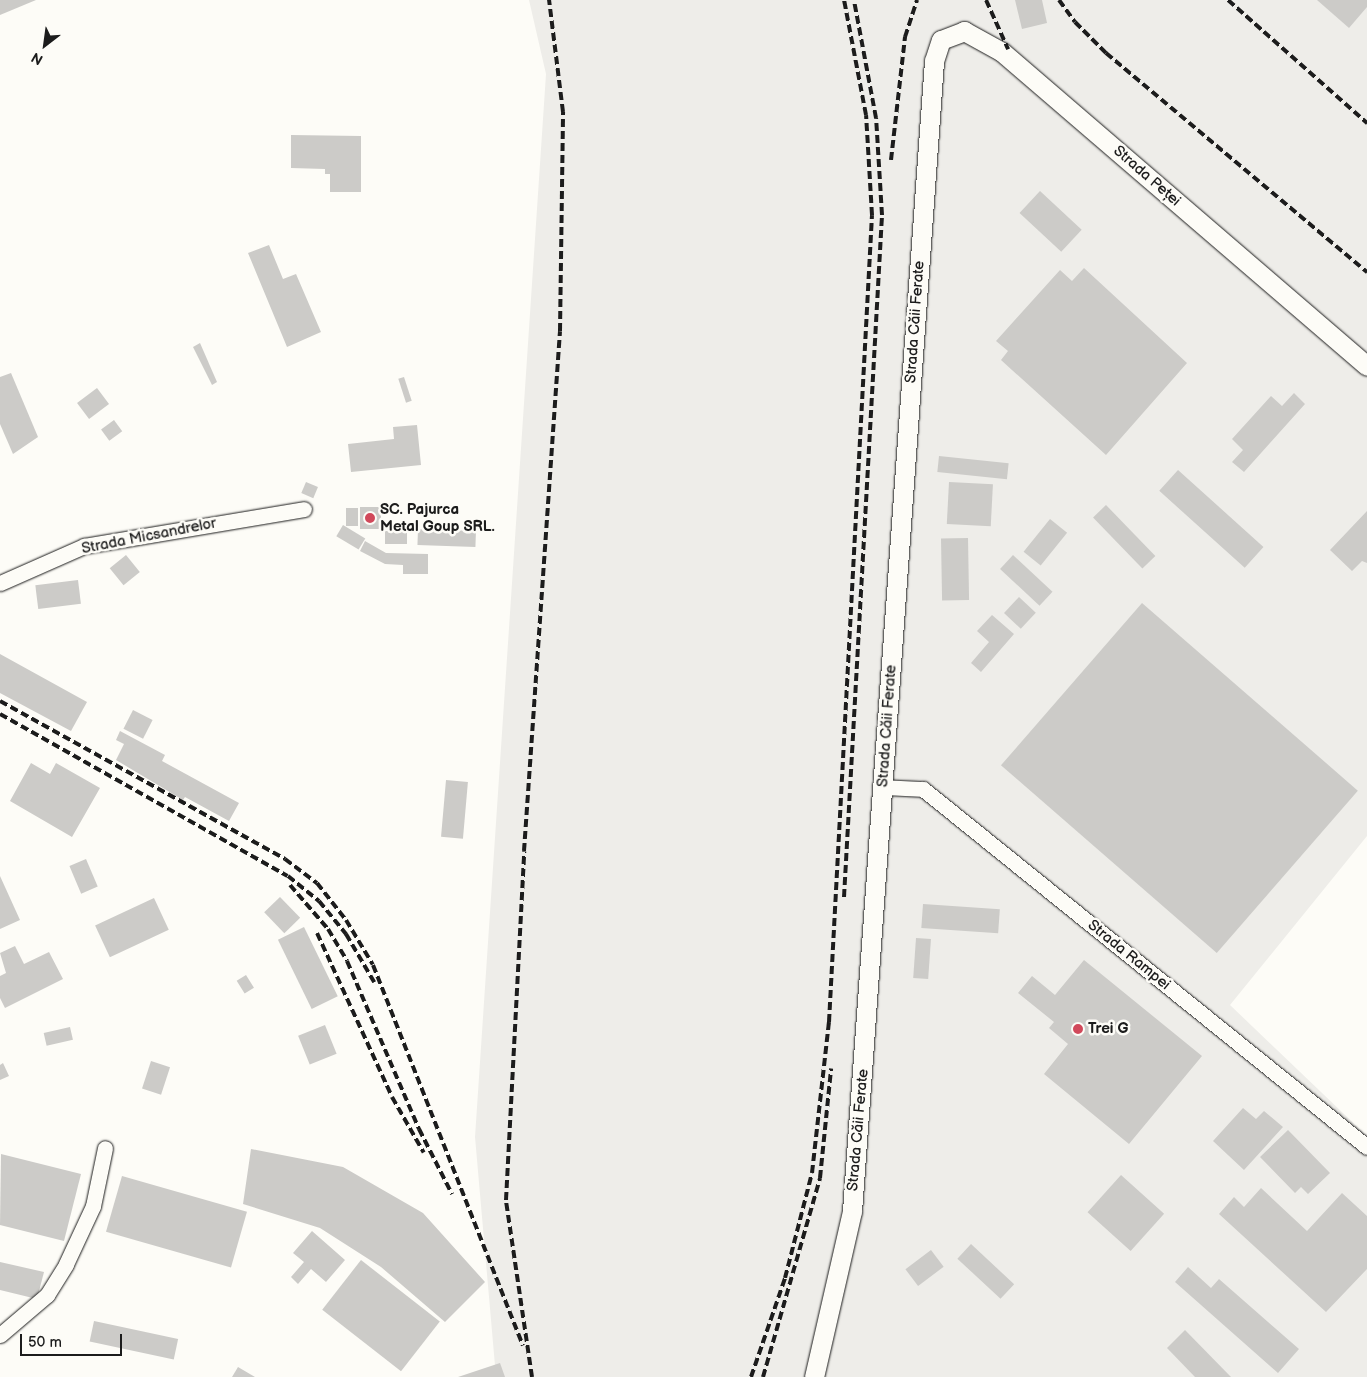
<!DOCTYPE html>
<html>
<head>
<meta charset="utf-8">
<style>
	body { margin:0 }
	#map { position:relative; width:1367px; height:1377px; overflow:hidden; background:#fdfcf7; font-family:"Balsamiq Sans",sans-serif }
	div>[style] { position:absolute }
	.built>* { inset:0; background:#eeede9 }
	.building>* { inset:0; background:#cccbc8; transform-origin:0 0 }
	.roads { filter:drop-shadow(0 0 1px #1c1c1c) drop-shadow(0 0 1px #1c1c1c) }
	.minor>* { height:15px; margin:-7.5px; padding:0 7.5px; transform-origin:7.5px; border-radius:7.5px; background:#fdfcf7 }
	.tertiary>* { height:19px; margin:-9.5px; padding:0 9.5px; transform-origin:9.5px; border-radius:9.5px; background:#fdfcf7 }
	.rail>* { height:4px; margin-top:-2px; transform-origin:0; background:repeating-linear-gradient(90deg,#1c1c1c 0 8px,transparent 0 12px) }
	.dots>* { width:14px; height:14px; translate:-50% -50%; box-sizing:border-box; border:2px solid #fdfcf7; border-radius:50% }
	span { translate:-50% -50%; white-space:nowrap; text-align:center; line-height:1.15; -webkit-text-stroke:5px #fdfcf7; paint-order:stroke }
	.street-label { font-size:15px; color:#1c1c1c }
	.poi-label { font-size:15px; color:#1c1c1c; font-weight:700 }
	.left { translate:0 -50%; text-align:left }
	.north { position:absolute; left:20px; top:20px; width:50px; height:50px; -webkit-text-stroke:4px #fdfcf7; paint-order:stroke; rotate:210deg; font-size:14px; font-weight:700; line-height:20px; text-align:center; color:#1c1c1c }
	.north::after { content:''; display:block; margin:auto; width:18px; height:22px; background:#1c1c1c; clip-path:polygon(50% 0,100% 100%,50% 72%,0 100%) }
	.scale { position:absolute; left:20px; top:1334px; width:102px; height:22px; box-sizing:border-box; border:2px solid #1c1c1c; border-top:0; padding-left:6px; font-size:15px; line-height:18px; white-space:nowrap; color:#1c1c1c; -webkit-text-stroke:4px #fdfcf7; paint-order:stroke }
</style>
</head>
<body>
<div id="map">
	<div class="built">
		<i style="clip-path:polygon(529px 0,1367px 0,1367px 836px,1230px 1005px,1367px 1136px,1367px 1377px,496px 1377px,475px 1137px,546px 74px)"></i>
	</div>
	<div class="building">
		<i style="clip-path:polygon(0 0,36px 0,0 15px)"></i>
		<i style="clip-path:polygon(1015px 0,1042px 0,1047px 23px,1022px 29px)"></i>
		<i style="clip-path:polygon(1317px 0,1367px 0,1367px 7px,1349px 28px)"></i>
		<i style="clip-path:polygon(291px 135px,361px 136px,361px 192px,330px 192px,330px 174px,325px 174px,325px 169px,291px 168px)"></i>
		<i style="left:1040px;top:191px;width:57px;height:30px;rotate:43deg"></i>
		<i style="clip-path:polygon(269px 245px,283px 279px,296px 274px,321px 332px,287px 347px,248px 253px)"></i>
		<i style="clip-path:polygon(1084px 268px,1187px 363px,1106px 455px,1001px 360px,1008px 351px,996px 341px,1060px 270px,1072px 281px)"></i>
		<i style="clip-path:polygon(200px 343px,217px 382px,212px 385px,193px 347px)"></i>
		<i style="clip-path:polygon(11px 373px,38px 437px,13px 454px,0 424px,0 377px)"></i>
		<i style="left:404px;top:377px;width:25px;height:6px;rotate:72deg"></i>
		<i style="left:97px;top:388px;width:20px;height:25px;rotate:53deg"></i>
		<i style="clip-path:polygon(1294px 393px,1305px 404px,1244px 472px,1232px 462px,1243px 450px,1232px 439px,1271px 396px,1282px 406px)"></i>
		<i style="left:114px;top:420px;width:14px;height:16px;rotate:54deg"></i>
		<i style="clip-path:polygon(417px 425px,421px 465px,351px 472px,348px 444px,394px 439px,393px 427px)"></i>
		<i style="left:939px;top:456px;width:70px;height:16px;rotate:6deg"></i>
		<i style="left:1178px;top:470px;width:115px;height:28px;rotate:42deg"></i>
		<i style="left:306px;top:482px;width:13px;height:12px;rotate:23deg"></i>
		<i style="left:949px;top:482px;width:44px;height:42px;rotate:3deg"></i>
		<i style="left:1106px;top:505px;width:71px;height:18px;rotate:46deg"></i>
		<i style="left:360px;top:507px;width:21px;height:22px"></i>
		<i style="left:358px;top:508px;width:18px;height:12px;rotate:90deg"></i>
		<i style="clip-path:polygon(1367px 511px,1367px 563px,1362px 561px,1352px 571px,1330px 550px)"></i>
		<i style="left:1050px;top:519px;width:22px;height:42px;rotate:39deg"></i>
		<i style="left:343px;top:525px;width:26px;height:13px;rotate:31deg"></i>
		<i style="left:418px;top:529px;width:58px;height:16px;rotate:2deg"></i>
		<i style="left:385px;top:531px;width:22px;height:13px"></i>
		<i style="left:968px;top:538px;width:62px;height:27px;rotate:89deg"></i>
		<i style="clip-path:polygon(365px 541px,386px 553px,428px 554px,428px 574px,403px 574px,403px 565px,385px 564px,360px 551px)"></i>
		<i style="left:126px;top:555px;width:22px;height:21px;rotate:51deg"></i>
		<i style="left:1013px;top:555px;width:54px;height:19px;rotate:43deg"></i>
		<i style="left:78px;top:580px;width:24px;height:43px;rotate:83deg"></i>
		<i style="left:1019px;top:597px;width:23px;height:22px;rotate:43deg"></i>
		<i style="left:1142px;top:603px;width:286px;height:215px;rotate:41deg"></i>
		<i style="clip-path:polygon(992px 615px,1014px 634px,981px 672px,971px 663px,989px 642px,977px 631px)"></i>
		<i style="clip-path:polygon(0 654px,87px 702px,71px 731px,0 693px)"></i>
		<i style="left:133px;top:710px;width:22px;height:21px;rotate:27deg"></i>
		<i style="clip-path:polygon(120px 731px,165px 755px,162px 761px,239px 803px,229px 821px,185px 797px,183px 800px,116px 760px,124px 744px,116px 740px)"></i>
		<i style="clip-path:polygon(31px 763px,50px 774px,56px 763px,100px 788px,72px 837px,10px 801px)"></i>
		<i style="left:446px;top:780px;width:22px;height:57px;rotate:5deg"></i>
		<i style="left:86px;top:859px;width:30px;height:18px;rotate:67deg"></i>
		<i style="clip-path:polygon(0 876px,20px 920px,0 929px)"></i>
		<i style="left:280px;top:897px;width:29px;height:22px;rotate:46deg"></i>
		<i style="left:154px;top:898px;width:35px;height:65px;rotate:65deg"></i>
		<i style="left:923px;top:904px;width:77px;height:24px;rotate:4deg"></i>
		<i style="left:304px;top:927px;width:77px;height:29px;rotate:64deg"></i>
		<i style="left:916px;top:938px;width:15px;height:40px;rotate:4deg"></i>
		<i style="clip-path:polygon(15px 946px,24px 964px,49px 952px,63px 979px,5px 1008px,0 998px,0 976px,6px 973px,0 953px)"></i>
		<i style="clip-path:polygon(1084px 960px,1202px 1056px,1129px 1144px,1044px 1074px,1068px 1044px,1049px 1028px,1054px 1022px,1018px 993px,1032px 976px,1055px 995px)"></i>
		<i style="left:246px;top:975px;width:15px;height:11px;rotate:58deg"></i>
		<i style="left:325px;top:1025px;width:31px;height:29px;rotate:68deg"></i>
		<i style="left:70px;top:1027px;width:13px;height:27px;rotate:77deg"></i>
		<i style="left:151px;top:1061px;width:20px;height:29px;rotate:18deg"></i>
		<i style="clip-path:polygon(3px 1063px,9px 1076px,0 1080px,0 1065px)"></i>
		<i style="clip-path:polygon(1243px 1108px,1256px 1119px,1264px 1111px,1283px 1127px,1244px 1170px,1213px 1141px)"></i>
		<i style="clip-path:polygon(1288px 1130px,1330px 1173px,1308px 1194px,1301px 1187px,1295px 1193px,1260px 1157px)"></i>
		<i style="clip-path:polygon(251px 1149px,343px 1167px,423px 1213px,485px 1282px,445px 1322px,381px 1267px,320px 1228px,243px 1204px)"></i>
		<i style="clip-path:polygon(1px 1154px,81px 1174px,64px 1241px,0 1225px)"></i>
		<i style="left:1121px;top:1175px;width:58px;height:50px;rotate:42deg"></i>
		<i style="left:122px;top:1176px;width:130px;height:58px;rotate:16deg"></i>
		<i style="clip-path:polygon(1261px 1188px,1307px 1231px,1342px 1193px,1367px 1216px,1367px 1269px,1326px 1312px,1219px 1214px,1234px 1197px,1244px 1207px)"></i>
		<i style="clip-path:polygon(312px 1231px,345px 1260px,326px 1282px,311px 1269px,298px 1284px,291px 1277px,304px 1262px,293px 1253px)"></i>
		<i style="left:971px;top:1244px;width:59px;height:20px;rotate:43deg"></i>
		<i style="left:931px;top:1250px;width:21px;height:32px;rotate:53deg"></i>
		<i style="left:361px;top:1260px;width:100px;height:63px;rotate:38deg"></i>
		<i style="clip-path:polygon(0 1262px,44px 1272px,37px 1299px,0 1290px)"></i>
		<i style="clip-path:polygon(1188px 1267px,1211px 1288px,1219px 1279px,1299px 1349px,1278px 1373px,1175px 1282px)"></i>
		<i style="left:94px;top:1321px;width:86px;height:21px;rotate:12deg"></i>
		<i style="clip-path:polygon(1185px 1330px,1231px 1377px,1195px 1377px,1167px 1348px)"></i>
		<i style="clip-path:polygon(500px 1363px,505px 1377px,458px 1377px)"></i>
		<i style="clip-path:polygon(238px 1367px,255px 1377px,232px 1377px)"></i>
	</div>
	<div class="roads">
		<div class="minor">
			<i style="left:0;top:583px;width:92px;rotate:-23.8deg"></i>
			<i style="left:84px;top:546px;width:223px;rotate:-9.5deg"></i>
			<i style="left:882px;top:787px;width:41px;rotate:2.8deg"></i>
			<i style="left:923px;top:789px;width:570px;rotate:38.88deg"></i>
			<i style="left:0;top:1335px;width:62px;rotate:-40.4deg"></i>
			<i style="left:47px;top:1295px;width:36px;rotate:-58deg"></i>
			<i style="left:66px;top:1264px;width:64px;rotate:-65deg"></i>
			<i style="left:93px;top:1206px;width:59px;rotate:-78.3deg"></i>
		</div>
		<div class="tertiary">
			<i style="left:814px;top:1377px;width:170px;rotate:-77.1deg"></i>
			<i style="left:852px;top:1211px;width:1153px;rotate:-85.92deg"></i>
			<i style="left:934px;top:61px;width:22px;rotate:-72deg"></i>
			<i style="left:941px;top:40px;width:25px;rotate:-21deg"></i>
			<i style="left:964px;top:31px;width:43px;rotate:28.9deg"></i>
			<i style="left:1002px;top:52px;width:481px;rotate:40.7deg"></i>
		</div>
	</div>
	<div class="rail">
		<i style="left:986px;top:0;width:54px;rotate:65.8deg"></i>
		<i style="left:1059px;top:0;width:27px;rotate:54deg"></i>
		<i style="left:1075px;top:22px;width:44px;rotate:45deg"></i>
		<i style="left:1106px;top:53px;width:341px;rotate:40deg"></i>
		<i style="left:1228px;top:0;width:186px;rotate:41.5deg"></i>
		<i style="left:891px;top:160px;width:124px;rotate:-83.5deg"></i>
		<i style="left:905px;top:37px;width:39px;rotate:-72deg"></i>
		<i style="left:0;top:701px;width:326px;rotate:29deg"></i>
		<i style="left:285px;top:859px;width:40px;rotate:37deg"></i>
		<i style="left:317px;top:883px;width:47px;rotate:51.9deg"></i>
		<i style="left:346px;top:920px;width:52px;rotate:59deg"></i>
		<i style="left:373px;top:965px;width:409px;rotate:68.5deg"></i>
		<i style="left:0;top:714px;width:330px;rotate:29.4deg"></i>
		<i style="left:288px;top:876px;width:40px;rotate:39deg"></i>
		<i style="left:319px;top:901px;width:43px;rotate:50.7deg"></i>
		<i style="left:346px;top:934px;width:56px;rotate:59.7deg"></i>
		<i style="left:290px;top:885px;width:58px;rotate:49.2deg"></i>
		<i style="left:328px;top:929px;width:37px;rotate:59deg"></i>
		<i style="left:347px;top:961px;width:183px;rotate:66.8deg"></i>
		<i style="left:419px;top:1129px;width:73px;rotate:63.1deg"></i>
		<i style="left:844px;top:897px;width:683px;rotate:-86.81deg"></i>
		<i style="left:882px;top:215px;width:97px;rotate:-93.5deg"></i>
		<i style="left:876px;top:118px;width:120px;rotate:-100.6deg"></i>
		<i style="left:317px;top:933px;width:180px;rotate:65.4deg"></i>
		<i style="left:392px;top:1097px;width:64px;rotate:60.3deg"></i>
		<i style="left:532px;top:1377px;width:179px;rotate:-98.4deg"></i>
		<i style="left:506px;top:1200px;width:349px;rotate:-87deg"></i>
		<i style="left:524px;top:851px;width:521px;rotate:-86.04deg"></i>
		<i style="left:560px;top:331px;width:219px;rotate:-89.2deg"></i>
		<i style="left:563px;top:112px;width:113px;rotate:-97.1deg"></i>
		<i style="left:751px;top:1377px;width:105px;rotate:-71deg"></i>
		<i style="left:785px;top:1278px;width:108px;rotate:-75.6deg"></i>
		<i style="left:812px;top:1173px;width:152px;rotate:-83.6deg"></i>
		<i style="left:829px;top:1022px;width:808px;rotate:-86.95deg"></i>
		<i style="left:872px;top:215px;width:100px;rotate:-93.4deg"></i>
		<i style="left:866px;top:115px;width:117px;rotate:-100.8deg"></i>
		<i style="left:763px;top:1377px;width:207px;rotate:-74deg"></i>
		<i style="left:820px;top:1178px;width:110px;rotate:-84.2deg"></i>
	</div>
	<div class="dots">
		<i style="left:370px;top:518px;background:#d1495b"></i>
		<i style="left:1078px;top:1029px;background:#d1495b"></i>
	</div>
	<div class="street-label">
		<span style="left:1147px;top:176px;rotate:41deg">Strada Peței</span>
		<span style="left:915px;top:322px;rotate:-86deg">Strada Căii Ferate</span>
		<span style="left:149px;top:536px;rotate:-11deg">Strada Micsandrelor</span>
		<span style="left:887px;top:726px;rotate:-86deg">Strada Căii Ferate</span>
		<span style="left:1129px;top:955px;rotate:39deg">Strada Rampei</span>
		<span style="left:858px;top:1130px;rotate:-85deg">Strada Căii Ferate</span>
	</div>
	<div class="poi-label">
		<span class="left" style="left:380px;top:518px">SC. Pajurca<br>Metal Goup SRL.</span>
		<span class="left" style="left:1088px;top:1029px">Trei G</span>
	</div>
	<div class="north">N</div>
	<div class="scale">50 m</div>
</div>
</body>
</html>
